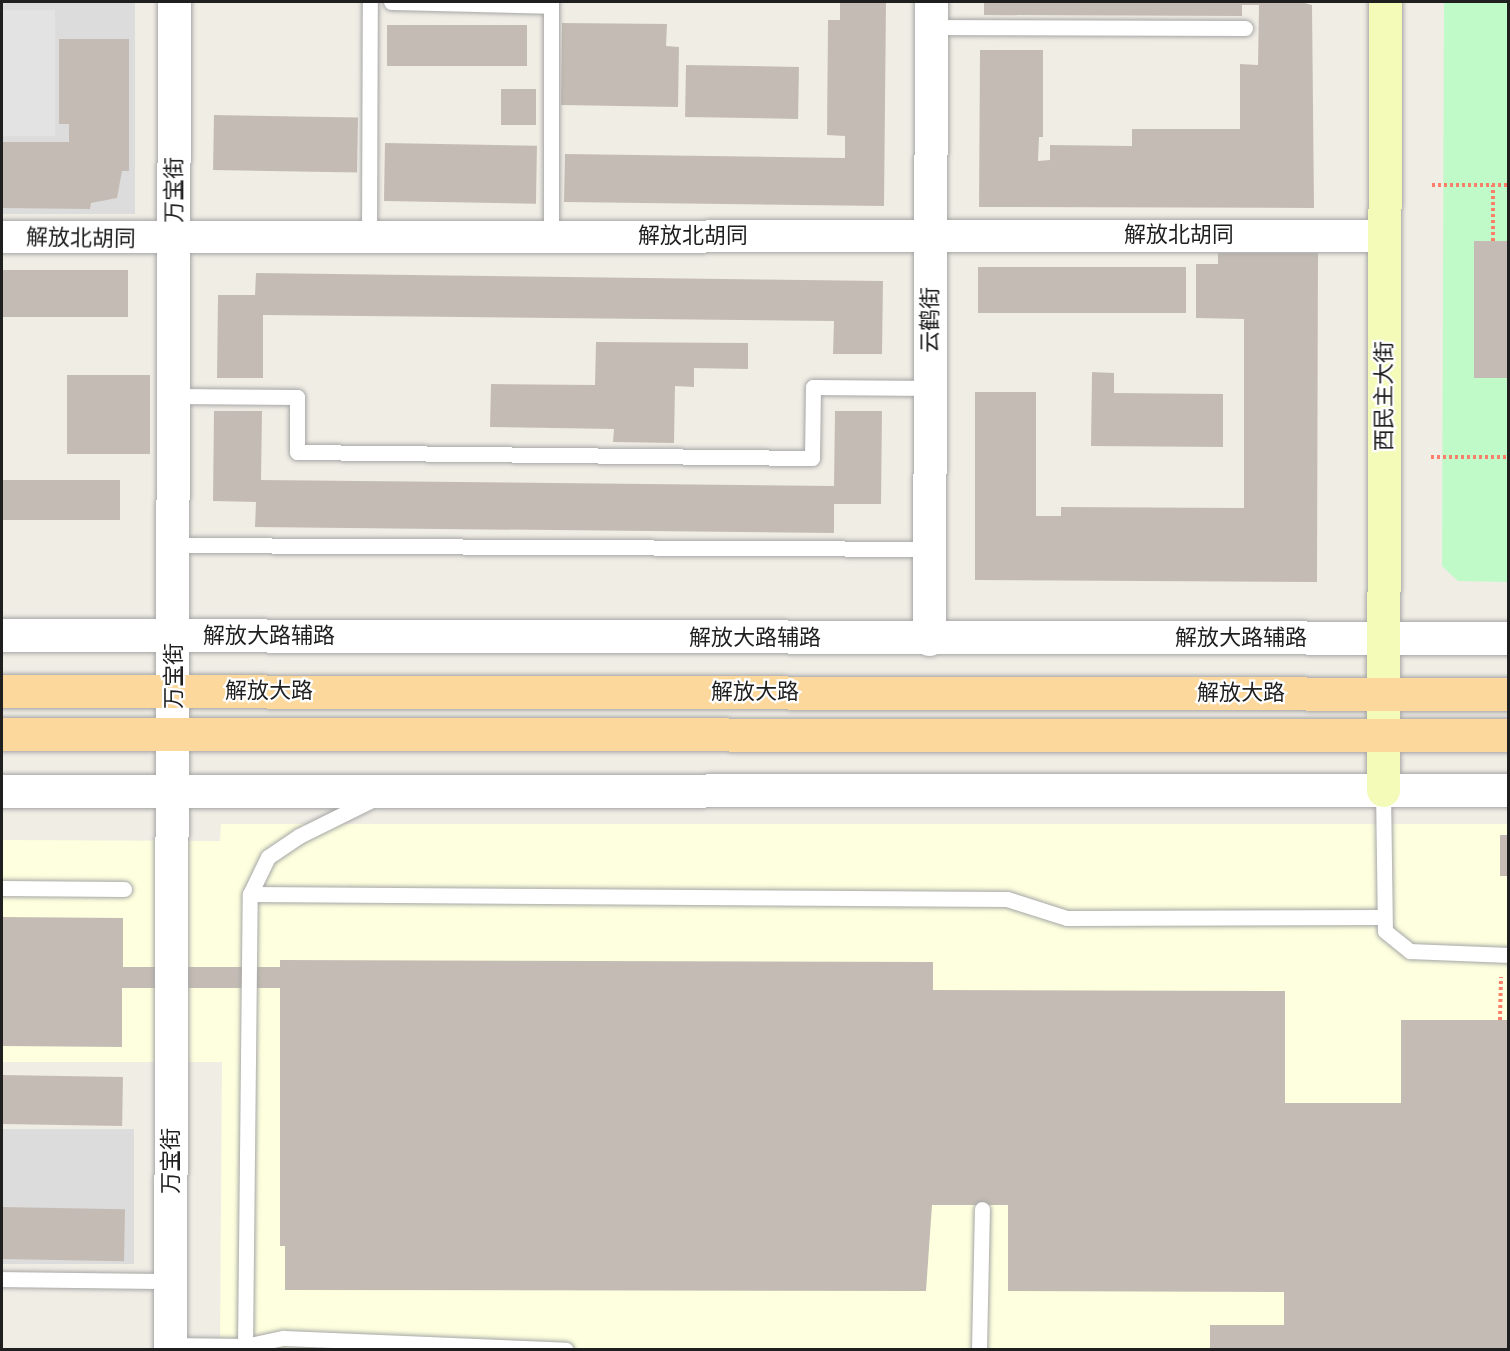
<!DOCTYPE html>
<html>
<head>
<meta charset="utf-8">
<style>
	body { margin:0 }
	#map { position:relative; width:1510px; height:1351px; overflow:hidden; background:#f0ede5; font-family:Jost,"Noto Sans SC",sans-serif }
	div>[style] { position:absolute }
	.residential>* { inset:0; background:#dddcdc; transform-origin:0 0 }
	.education>* { inset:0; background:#fdffde }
	.park>* { inset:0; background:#c1fac9 }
	.parking>* { inset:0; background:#e3e3e3; transform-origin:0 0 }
	.building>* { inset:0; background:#c4bcb4; transform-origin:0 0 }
	.path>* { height:4px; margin-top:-2px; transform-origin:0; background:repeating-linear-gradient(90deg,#fc8069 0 3px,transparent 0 6px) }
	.roads { filter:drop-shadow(0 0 2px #a6a6a6) drop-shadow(0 0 2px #a6a6a6) }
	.service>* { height:15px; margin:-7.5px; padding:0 7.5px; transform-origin:7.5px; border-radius:7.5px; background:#fff }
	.minor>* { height:32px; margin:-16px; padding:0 16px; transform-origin:16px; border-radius:16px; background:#fff }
	.tertiary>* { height:33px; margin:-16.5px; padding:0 16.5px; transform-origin:16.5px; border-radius:16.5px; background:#fff }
	.secondary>* { height:33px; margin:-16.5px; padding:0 16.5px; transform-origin:16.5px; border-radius:16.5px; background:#f4fab8 }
	.primary>* { height:33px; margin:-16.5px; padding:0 16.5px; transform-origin:16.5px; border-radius:16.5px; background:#fdd89c }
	span { translate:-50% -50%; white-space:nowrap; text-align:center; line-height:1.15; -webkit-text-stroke:4.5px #fff; paint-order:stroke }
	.street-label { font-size:22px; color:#1f1f1f }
	.frame { position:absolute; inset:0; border:3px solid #1f1f1f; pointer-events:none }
</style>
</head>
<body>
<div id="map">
	<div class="residential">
		<i style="left:2px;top:2px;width:133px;height:212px"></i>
		<i style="left:2px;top:1129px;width:132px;height:135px"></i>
	</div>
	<div class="education">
		<i style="clip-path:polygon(221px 824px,1508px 824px,1508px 1349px,220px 1349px,222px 1062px,2px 1062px,2px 840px,220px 841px)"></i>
	</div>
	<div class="park">
		<i style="clip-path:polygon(1444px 2px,1508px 2px,1508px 582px,1458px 581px,1442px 566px)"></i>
	</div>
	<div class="parking">
		<i style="left:2px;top:10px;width:53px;height:126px"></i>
	</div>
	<div class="building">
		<i style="clip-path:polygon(840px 2px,886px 2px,884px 206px,564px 202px,565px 154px,845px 158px,845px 136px,827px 135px,828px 20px,840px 20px)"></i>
		<i style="clip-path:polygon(984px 2px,1301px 2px,1312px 5px,1314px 208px,979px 207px,980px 50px,1043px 50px,1043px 137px,1039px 137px,1038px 161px,1050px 160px,1050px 145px,1132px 146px,1132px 129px,1240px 129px,1240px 64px,1258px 65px,1259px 5px,1242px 5px,1242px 16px,984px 15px)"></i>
		<i style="clip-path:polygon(562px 23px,667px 24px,666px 46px,679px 47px,678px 107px,561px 105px)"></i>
		<i style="left:387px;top:25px;width:140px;height:41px"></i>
		<i style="clip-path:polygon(59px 39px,129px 39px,129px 171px,122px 171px,117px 198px,91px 203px,90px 209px,2px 208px,2px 142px,69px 142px,69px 124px,59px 124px)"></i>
		<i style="left:686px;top:65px;width:113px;height:52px;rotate:1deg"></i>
		<i style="left:501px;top:89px;width:35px;height:36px"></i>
		<i style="left:214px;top:115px;width:144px;height:55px;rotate:1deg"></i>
		<i style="left:385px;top:143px;width:152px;height:58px;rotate:1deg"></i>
		<i style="left:1474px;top:241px;width:34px;height:137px"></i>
		<i style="clip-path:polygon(1218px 253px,1318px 253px,1317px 582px,975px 580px,975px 392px,1036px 392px,1036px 516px,1061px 516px,1061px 507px,1244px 508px,1244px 319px,1196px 318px,1196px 264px,1218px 264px)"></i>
		<i style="left:978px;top:267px;width:208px;height:46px"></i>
		<i style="left:2px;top:270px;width:126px;height:47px"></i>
		<i style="clip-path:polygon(256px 273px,883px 281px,882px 354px,833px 354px,834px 321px,263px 315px,263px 378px,217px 378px,218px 295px,255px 295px)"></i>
		<i style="clip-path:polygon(596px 342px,748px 343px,748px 369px,694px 368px,694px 387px,675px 386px,674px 443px,613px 442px,614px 429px,490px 427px,491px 384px,595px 385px)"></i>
		<i style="clip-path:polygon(1092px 372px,1114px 373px,1114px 393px,1223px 394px,1223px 447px,1091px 446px)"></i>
		<i style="left:67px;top:375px;width:83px;height:79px"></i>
		<i style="clip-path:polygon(214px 411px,262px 411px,261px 480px,834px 486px,835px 411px,882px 411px,881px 504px,834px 504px,834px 533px,255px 527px,256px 502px,213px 501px)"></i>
		<i style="left:2px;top:480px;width:118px;height:40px"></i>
		<i style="left:1500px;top:835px;width:8px;height:41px"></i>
		<i style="clip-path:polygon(2px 917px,123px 918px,123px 967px,280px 967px,280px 960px,933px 962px,933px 990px,1285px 991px,1285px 1103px,1401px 1103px,1401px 1020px,1508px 1020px,1508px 1350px,1210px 1350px,1210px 1325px,1284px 1325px,1284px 1292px,1008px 1291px,1008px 1205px,932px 1205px,926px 1291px,285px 1290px,285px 1246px,280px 1246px,280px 988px,122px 988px,122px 1047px,2px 1046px)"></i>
		<i style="left:2px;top:1075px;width:121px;height:49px;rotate:1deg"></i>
		<i style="left:2px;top:1207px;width:123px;height:52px;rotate:1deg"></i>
	</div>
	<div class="path">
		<i style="left:1432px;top:185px;width:76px"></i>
		<i style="left:1493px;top:241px;width:56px;rotate:-90deg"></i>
		<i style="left:1431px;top:457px;width:77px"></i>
		<i style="left:1500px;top:1020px;width:43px;rotate:-88.7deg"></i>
	</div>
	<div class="roads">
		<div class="service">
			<i style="left:391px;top:2px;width:160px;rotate:1.4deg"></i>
			<i style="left:551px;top:2px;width:235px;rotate:90deg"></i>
			<i style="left:931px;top:27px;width:314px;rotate:0.2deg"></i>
			<i style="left:369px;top:238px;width:236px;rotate:-89.8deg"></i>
			<i style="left:174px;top:396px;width:123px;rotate:0.5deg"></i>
			<i style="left:297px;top:397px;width:55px;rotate:90deg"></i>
			<i style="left:297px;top:452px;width:515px;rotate:0.67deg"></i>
			<i style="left:812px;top:458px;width:71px;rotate:-89.2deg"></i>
			<i style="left:813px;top:387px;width:117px;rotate:0.5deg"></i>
			<i style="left:174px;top:545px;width:756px;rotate:0.3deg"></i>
			<i style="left:1383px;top:790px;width:141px;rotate:89.2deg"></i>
			<i style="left:1385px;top:931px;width:32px;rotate:39deg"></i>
			<i style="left:1410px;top:951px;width:98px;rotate:2.3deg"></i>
			<i style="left:2px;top:888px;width:122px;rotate:0.5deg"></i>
			<i style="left:250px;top:894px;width:757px;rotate:0.38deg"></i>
			<i style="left:1007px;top:899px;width:63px;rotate:17.6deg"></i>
			<i style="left:1067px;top:918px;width:317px;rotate:-0.2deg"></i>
			<i style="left:2px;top:1279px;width:169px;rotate:0.7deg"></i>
			<i style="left:170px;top:1345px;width:75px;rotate:0.8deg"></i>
			<i style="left:245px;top:1346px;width:40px;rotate:-12deg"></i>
			<i style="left:284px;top:1338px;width:282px;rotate:2.4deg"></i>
			<i style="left:257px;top:1350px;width:13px;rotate:-162deg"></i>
			<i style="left:245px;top:1346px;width:452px;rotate:-89.4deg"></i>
			<i style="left:250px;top:894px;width:41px;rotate:-64.1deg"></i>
			<i style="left:268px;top:857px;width:37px;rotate:-34deg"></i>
			<i style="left:299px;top:836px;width:84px;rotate:-26.3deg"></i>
			<i style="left:979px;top:1350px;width:141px;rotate:-88.8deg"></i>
		</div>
		<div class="minor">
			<i style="left:2px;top:237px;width:1382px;rotate:-0.04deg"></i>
		</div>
		<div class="tertiary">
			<i style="left:2px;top:635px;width:1506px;rotate:0.11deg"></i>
			<i style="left:929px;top:639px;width:637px;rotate:-89.82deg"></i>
			<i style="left:2px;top:791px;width:1506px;rotate:-0.04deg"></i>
			<i style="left:170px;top:1350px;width:1348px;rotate:-89.83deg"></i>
		</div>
		<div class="secondary">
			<i style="left:1383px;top:790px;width:788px;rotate:-89.85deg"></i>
		</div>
		<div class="primary">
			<i style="left:2px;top:691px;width:1506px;rotate:0.11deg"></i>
			<i style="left:2px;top:734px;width:1506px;rotate:0.04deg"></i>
		</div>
	</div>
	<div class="street-label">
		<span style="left:174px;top:190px;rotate:-90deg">万宝街</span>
		<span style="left:1179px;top:235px">解放北胡同</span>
		<span style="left:693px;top:236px">解放北胡同</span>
		<span style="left:81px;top:238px;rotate:1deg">解放北胡同</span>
		<span style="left:930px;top:320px;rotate:-90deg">云鹤街</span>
		<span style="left:1384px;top:396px;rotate:-90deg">西民主大街</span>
		<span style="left:269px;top:636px">解放大路辅路</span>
		<span style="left:755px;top:638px">解放大路辅路</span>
		<span style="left:1241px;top:638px">解放大路辅路</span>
		<span style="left:174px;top:676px;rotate:-90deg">万宝街</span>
		<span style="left:269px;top:691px">解放大路</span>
		<span style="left:755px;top:692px">解放大路</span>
		<span style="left:1241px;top:693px">解放大路</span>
		<span style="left:171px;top:1161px;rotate:-90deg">万宝街</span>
	</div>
	<div class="frame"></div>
</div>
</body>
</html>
